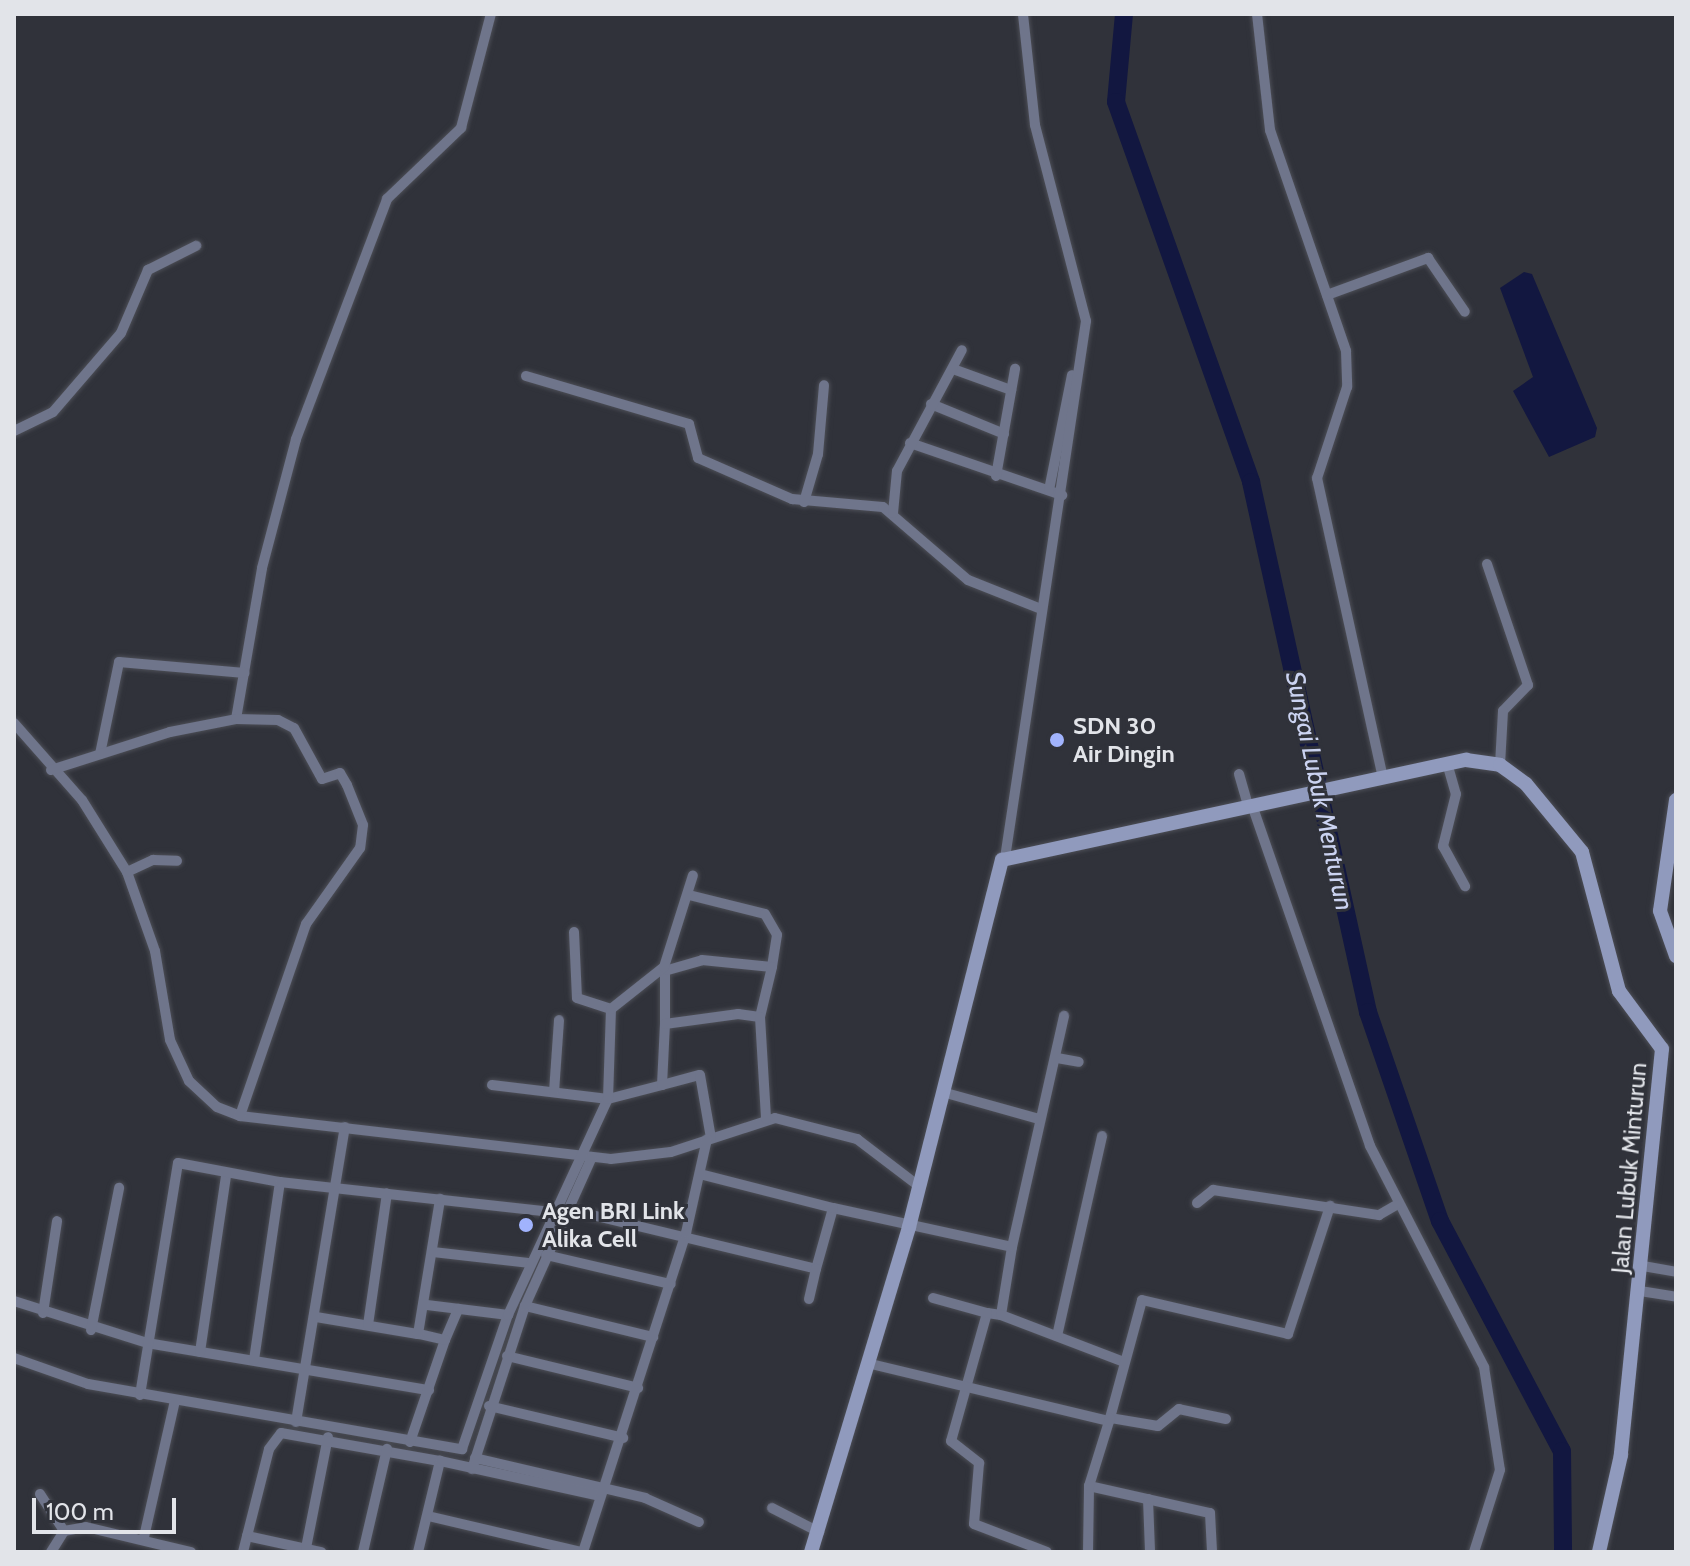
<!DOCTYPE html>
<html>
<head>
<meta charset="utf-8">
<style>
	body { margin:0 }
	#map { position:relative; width:1690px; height:1566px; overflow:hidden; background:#30323a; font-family:Cabin,sans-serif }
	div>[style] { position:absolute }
	.water>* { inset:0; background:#121740 }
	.river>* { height:18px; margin:-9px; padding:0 9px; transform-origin:9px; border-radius:9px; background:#121740 }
	.roads { filter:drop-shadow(0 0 2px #4c4e56) drop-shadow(0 0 2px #4c4e56) }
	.street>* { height:10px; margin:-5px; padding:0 5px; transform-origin:5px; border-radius:5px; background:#6f758b }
	.secondary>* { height:14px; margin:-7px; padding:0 7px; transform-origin:7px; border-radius:7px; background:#909abd }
	.dots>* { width:22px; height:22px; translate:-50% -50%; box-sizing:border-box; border:4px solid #30323a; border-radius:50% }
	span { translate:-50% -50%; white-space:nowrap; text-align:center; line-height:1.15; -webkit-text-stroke:6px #30323a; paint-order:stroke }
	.poi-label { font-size:24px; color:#e2e4e9; font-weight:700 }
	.left { translate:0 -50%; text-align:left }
	.street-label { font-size:24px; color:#e2e4e9 }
	.water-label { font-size:26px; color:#cbd3f1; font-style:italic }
	.frame { position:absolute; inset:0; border:16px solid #e2e4e9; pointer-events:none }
	.scale { position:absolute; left:32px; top:1498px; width:144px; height:36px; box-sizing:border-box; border:4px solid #e2e4e9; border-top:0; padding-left:10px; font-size:24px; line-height:28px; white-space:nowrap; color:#e2e4e9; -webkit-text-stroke:6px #30323a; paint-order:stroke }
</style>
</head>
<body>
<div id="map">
	<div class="water">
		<i style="clip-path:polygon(1524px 272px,1532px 274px,1597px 428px,1595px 437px,1549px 457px,1513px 391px,1533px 377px,1500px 288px)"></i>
	</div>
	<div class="river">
		<i style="left:1124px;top:14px;width:88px;rotate:95.2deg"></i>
		<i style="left:1116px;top:102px;width:403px;rotate:70.4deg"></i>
		<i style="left:1251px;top:482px;width:543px;rotate:77.55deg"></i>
		<i style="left:1368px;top:1012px;width:221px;rotate:71deg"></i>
		<i style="left:1440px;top:1221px;width:260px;rotate:62.1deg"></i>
		<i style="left:1562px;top:1451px;width:101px;rotate:89.4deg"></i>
	</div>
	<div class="roads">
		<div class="street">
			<i style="left:1257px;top:14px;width:117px;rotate:83.6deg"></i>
			<i style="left:1270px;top:130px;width:234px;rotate:71deg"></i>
			<i style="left:1346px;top:351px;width:36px;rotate:88deg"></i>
			<i style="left:1347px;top:387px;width:96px;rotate:108.2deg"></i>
			<i style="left:1317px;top:478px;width:308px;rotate:77.6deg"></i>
			<i style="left:1327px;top:295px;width:108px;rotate:-20.1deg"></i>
			<i style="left:1428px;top:258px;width:65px;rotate:55.6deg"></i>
			<i style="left:953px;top:369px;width:62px;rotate:19.9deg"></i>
			<i style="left:526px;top:376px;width:170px;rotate:16.4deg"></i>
			<i style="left:689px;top:424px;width:35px;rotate:75deg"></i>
			<i style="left:698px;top:458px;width:103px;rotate:23.6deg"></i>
			<i style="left:792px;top:499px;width:91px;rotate:5deg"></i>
			<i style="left:883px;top:507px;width:112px;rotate:40.7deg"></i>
			<i style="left:968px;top:580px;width:79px;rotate:21.7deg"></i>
			<i style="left:931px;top:404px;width:79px;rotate:22.3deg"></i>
			<i style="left:14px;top:431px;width:43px;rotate:-26deg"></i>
			<i style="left:53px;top:412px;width:104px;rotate:-49.3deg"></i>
			<i style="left:121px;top:333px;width:69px;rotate:-66.8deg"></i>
			<i style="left:148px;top:270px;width:54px;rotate:-26.6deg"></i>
			<i style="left:910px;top:443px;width:161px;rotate:18.9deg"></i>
			<i style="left:996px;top:476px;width:109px;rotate:-79.9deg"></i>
			<i style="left:1049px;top:490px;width:117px;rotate:-78.7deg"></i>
			<i style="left:804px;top:502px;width:50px;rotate:-73.7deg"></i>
			<i style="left:818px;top:454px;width:69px;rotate:-85deg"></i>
			<i style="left:893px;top:513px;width:42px;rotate:-84.6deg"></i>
			<i style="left:897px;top:471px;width:137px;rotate:-61.8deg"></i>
			<i style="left:1487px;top:564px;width:128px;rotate:71.3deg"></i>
			<i style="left:1528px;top:685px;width:36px;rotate:134deg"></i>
			<i style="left:1503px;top:711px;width:54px;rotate:93.2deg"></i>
			<i style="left:236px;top:719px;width:153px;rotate:-80.2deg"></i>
			<i style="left:262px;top:568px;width:133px;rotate:-75.2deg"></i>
			<i style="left:296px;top:439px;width:257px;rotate:-69.2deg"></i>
			<i style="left:387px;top:199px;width:103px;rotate:-43.8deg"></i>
			<i style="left:461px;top:128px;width:118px;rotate:-75.3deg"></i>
			<i style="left:14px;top:723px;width:103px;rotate:48.6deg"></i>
			<i style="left:82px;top:800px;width:85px;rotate:58deg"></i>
			<i style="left:127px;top:872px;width:84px;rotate:70.5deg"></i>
			<i style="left:155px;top:951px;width:90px;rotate:80.4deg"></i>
			<i style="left:170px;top:1040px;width:45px;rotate:65.1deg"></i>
			<i style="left:189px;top:1081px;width:38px;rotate:43deg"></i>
			<i style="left:217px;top:1107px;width:25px;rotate:21deg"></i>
			<i style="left:240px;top:1116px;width:373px;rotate:6.6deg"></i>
			<i style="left:611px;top:1159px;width:60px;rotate:-6.7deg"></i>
			<i style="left:671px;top:1152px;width:109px;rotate:-18.1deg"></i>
			<i style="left:775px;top:1118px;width:85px;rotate:14.4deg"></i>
			<i style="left:857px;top:1139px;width:79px;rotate:37.3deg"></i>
			<i style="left:100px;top:754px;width:94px;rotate:-78.3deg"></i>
			<i style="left:119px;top:662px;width:126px;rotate:5deg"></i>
			<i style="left:1447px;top:763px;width:32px;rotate:74deg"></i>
			<i style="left:1456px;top:794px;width:54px;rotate:104deg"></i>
			<i style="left:1443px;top:846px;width:46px;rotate:61.2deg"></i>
			<i style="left:51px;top:770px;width:125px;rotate:-17.7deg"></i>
			<i style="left:170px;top:732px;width:67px;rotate:-11.1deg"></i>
			<i style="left:236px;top:719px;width:42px;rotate:1.4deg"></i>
			<i style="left:278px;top:720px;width:18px;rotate:27deg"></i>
			<i style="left:294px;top:728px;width:58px;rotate:61.2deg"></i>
			<i style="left:322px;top:779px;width:19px;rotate:-18deg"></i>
			<i style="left:340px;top:773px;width:14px;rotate:60deg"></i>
			<i style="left:347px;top:785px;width:43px;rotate:68.2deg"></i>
			<i style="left:363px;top:825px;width:23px;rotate:97deg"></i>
			<i style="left:360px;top:848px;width:93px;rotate:125.4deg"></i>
			<i style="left:306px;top:924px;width:203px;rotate:109deg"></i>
			<i style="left:1239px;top:774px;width:33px;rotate:74deg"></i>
			<i style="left:1252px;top:805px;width:361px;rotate:70.9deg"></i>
			<i style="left:1370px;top:1146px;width:249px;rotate:62.7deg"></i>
			<i style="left:1484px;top:1367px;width:104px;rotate:81.2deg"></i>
			<i style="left:1500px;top:1470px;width:86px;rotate:107.6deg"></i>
			<i style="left:1005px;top:858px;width:543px;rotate:-81.42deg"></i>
			<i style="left:1086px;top:321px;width:203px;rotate:-104.6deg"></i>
			<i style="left:1035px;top:125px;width:112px;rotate:-96.2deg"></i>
			<i style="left:127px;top:872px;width:29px;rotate:-25deg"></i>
			<i style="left:153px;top:860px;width:24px;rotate:2deg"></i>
			<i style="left:689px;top:895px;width:78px;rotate:14deg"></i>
			<i style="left:765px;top:914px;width:24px;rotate:60deg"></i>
			<i style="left:777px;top:935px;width:32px;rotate:99deg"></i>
			<i style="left:574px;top:932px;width:66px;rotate:87.4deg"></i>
			<i style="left:577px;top:998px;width:36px;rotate:18deg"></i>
			<i style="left:665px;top:968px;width:56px;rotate:90deg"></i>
			<i style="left:668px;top:970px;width:35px;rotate:-16deg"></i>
			<i style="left:702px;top:960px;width:70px;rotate:5.7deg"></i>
			<i style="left:772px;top:967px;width:51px;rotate:103.5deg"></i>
			<i style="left:1057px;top:1058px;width:22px;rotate:10deg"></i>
			<i style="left:492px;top:1085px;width:117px;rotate:6.9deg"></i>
			<i style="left:608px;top:1099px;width:56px;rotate:-14.5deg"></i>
			<i style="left:662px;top:1085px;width:61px;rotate:-87.2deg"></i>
			<i style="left:665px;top:1024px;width:74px;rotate:-7.8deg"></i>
			<i style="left:738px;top:1014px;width:22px;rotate:8deg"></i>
			<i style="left:760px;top:1017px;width:102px;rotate:86.6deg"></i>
			<i style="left:662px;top:1085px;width:39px;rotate:-15deg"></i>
			<i style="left:700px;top:1075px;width:64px;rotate:80.1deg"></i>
			<i style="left:554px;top:1092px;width:72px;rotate:-86deg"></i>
			<i style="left:946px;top:1093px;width:97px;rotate:15.6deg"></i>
			<i style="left:1197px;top:1203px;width:21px;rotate:-39deg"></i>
			<i style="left:1213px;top:1190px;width:168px;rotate:8.6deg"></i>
			<i style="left:1379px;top:1215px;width:20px;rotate:-30deg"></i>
			<i style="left:833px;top:1208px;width:183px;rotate:12.3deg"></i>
			<i style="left:1012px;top:1247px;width:69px;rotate:99.2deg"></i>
			<i style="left:1001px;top:1315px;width:14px;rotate:-172deg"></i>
			<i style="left:987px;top:1313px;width:133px;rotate:105.7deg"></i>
			<i style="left:951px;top:1441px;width:36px;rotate:38deg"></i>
			<i style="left:979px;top:1463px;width:61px;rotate:94.7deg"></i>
			<i style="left:974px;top:1524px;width:78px;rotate:21deg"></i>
			<i style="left:567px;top:1209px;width:256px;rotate:13.5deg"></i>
			<i style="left:816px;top:1269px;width:63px;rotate:-74.4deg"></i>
			<i style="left:833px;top:1208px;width:137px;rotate:-165.7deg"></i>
			<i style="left:1012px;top:1247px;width:237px;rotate:-77.3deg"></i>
			<i style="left:433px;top:1252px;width:98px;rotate:6.5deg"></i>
			<i style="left:546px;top:1255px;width:128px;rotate:13.1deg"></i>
			<i style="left:1643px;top:1266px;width:34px;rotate:10deg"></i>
			<i style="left:1640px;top:1291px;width:36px;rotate:9deg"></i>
			<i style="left:933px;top:1298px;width:56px;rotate:15.5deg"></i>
			<i style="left:809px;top:1299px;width:31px;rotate:-77deg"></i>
			<i style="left:14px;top:1301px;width:139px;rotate:17.5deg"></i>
			<i style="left:147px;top:1343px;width:286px;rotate:9.5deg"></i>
			<i style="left:427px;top:1305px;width:82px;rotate:7deg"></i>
			<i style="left:525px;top:1306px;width:132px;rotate:13.6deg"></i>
			<i style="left:43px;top:1313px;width:93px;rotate:-81.3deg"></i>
			<i style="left:1001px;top:1315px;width:132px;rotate:20.9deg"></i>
			<i style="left:316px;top:1317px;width:103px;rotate:9.5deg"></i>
			<i style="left:368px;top:1325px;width:133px;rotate:-81.8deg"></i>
			<i style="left:91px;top:1330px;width:145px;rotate:-78.8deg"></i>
			<i style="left:1057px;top:1336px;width:205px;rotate:-77.3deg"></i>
			<i style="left:445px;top:1340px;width:34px;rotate:-67deg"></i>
			<i style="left:200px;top:1352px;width:179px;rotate:-81.6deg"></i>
			<i style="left:507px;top:1356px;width:135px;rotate:13.7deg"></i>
			<i style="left:14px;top:1358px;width:78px;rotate:19.4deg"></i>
			<i style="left:88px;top:1384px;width:380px;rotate:9.9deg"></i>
			<i style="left:462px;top:1449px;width:142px;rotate:-71.1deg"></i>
			<i style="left:508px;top:1315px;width:238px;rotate:-65.2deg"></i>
			<i style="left:608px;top:1099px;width:90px;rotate:-88.1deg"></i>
			<i style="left:611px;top:1009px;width:68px;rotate:-38.4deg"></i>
			<i style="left:664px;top:967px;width:96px;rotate:-72.5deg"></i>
			<i style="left:254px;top:1360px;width:180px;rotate:-81.7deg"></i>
			<i style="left:871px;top:1364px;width:245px;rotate:13.5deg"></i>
			<i style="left:140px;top:1395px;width:235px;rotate:-80.7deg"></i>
			<i style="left:178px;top:1163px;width:104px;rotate:10.6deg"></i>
			<i style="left:280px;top:1182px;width:275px;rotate:6.3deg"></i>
			<i style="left:489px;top:1406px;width:138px;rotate:13.4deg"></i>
			<i style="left:1226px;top:1419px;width:48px;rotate:-168deg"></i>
			<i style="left:1179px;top:1409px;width:27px;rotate:141deg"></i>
			<i style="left:1158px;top:1426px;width:49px;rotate:-170.5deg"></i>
			<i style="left:1110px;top:1418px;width:122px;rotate:-74.8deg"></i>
			<i style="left:1142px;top:1300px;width:150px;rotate:13.1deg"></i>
			<i style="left:1288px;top:1334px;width:135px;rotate:-71.8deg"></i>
			<i style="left:296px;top:1422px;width:299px;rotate:-80.6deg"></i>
			<i style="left:410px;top:1442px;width:108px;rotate:-71.1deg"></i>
			<i style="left:445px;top:1340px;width:28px;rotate:-167deg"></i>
			<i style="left:418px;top:1334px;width:137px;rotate:-80.7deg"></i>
			<i style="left:475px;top:1458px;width:175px;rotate:13.2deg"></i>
			<i style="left:645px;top:1498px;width:59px;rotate:24deg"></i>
			<i style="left:472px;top:1469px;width:171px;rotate:-72deg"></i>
			<i style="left:525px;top:1306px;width:163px;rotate:-65.8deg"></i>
			<i style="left:1089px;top:1486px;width:124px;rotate:12.6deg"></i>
			<i style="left:1210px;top:1513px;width:39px;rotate:87deg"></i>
			<i style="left:40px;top:1494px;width:44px;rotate:57deg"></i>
			<i style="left:64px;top:1531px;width:22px;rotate:-10deg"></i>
			<i style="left:86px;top:1527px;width:108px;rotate:13.4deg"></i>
			<i style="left:1148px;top:1499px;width:53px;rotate:87.8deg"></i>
			<i style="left:772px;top:1508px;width:53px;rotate:27.1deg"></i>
			<i style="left:428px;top:1516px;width:157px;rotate:13.2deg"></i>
			<i style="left:247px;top:1536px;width:76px;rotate:12.2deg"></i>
			<i style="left:144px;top:1537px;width:139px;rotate:-77.2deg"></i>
			<i style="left:306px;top:1548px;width:113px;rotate:-78.8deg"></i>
			<i style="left:51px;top:1552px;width:25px;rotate:-58deg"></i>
			<i style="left:243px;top:1552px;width:106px;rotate:-75.8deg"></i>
			<i style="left:269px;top:1449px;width:20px;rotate:-53deg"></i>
			<i style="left:281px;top:1433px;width:161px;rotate:10deg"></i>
			<i style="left:363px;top:1552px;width:106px;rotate:-76.9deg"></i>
			<i style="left:418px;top:1552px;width:94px;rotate:-76.4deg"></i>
			<i style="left:440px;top:1461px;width:164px;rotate:12.3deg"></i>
			<i style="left:583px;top:1552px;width:335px;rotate:-72.1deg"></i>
			<i style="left:686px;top:1233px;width:96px;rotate:-77.4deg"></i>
			<i style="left:1088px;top:1552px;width:66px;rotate:-89.1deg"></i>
			<i style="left:1089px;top:1486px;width:71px;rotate:-72.8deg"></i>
		</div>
		<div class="secondary">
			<i style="left:1676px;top:800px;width:112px;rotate:98.2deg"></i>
			<i style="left:1660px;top:911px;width:48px;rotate:70.4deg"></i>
			<i style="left:811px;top:1552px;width:339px;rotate:-73.2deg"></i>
			<i style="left:909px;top:1227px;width:379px;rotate:-75.8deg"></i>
			<i style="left:1002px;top:860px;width:475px;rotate:-12.2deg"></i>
			<i style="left:1466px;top:760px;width:34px;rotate:8deg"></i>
			<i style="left:1500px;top:765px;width:32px;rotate:36deg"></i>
			<i style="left:1526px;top:784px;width:88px;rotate:50.5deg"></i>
			<i style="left:1582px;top:852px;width:144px;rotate:75.1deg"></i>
			<i style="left:1619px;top:991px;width:72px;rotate:53.4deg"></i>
			<i style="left:1662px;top:1049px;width:408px;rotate:95.8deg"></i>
			<i style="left:1621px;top:1455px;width:99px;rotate:102.8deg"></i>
		</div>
	</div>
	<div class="dots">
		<i style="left:1057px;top:740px;background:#a1b3fd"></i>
		<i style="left:526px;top:1225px;background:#a1b3fd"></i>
	</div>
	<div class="poi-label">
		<span class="left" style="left:1073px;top:740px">SDN 30<br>Air Dingin</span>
		<span class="left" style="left:542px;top:1225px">Agen BRI Link<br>Alika Cell</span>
	</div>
	<div class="street-label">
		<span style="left:1629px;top:1168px;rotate:-85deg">Jalan Lubuk Minturun</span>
	</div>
	<div class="water-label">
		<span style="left:1319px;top:791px;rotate:78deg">Sungai Lubuk Menturun</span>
	</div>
	<div class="frame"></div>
	<div class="scale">100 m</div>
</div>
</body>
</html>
